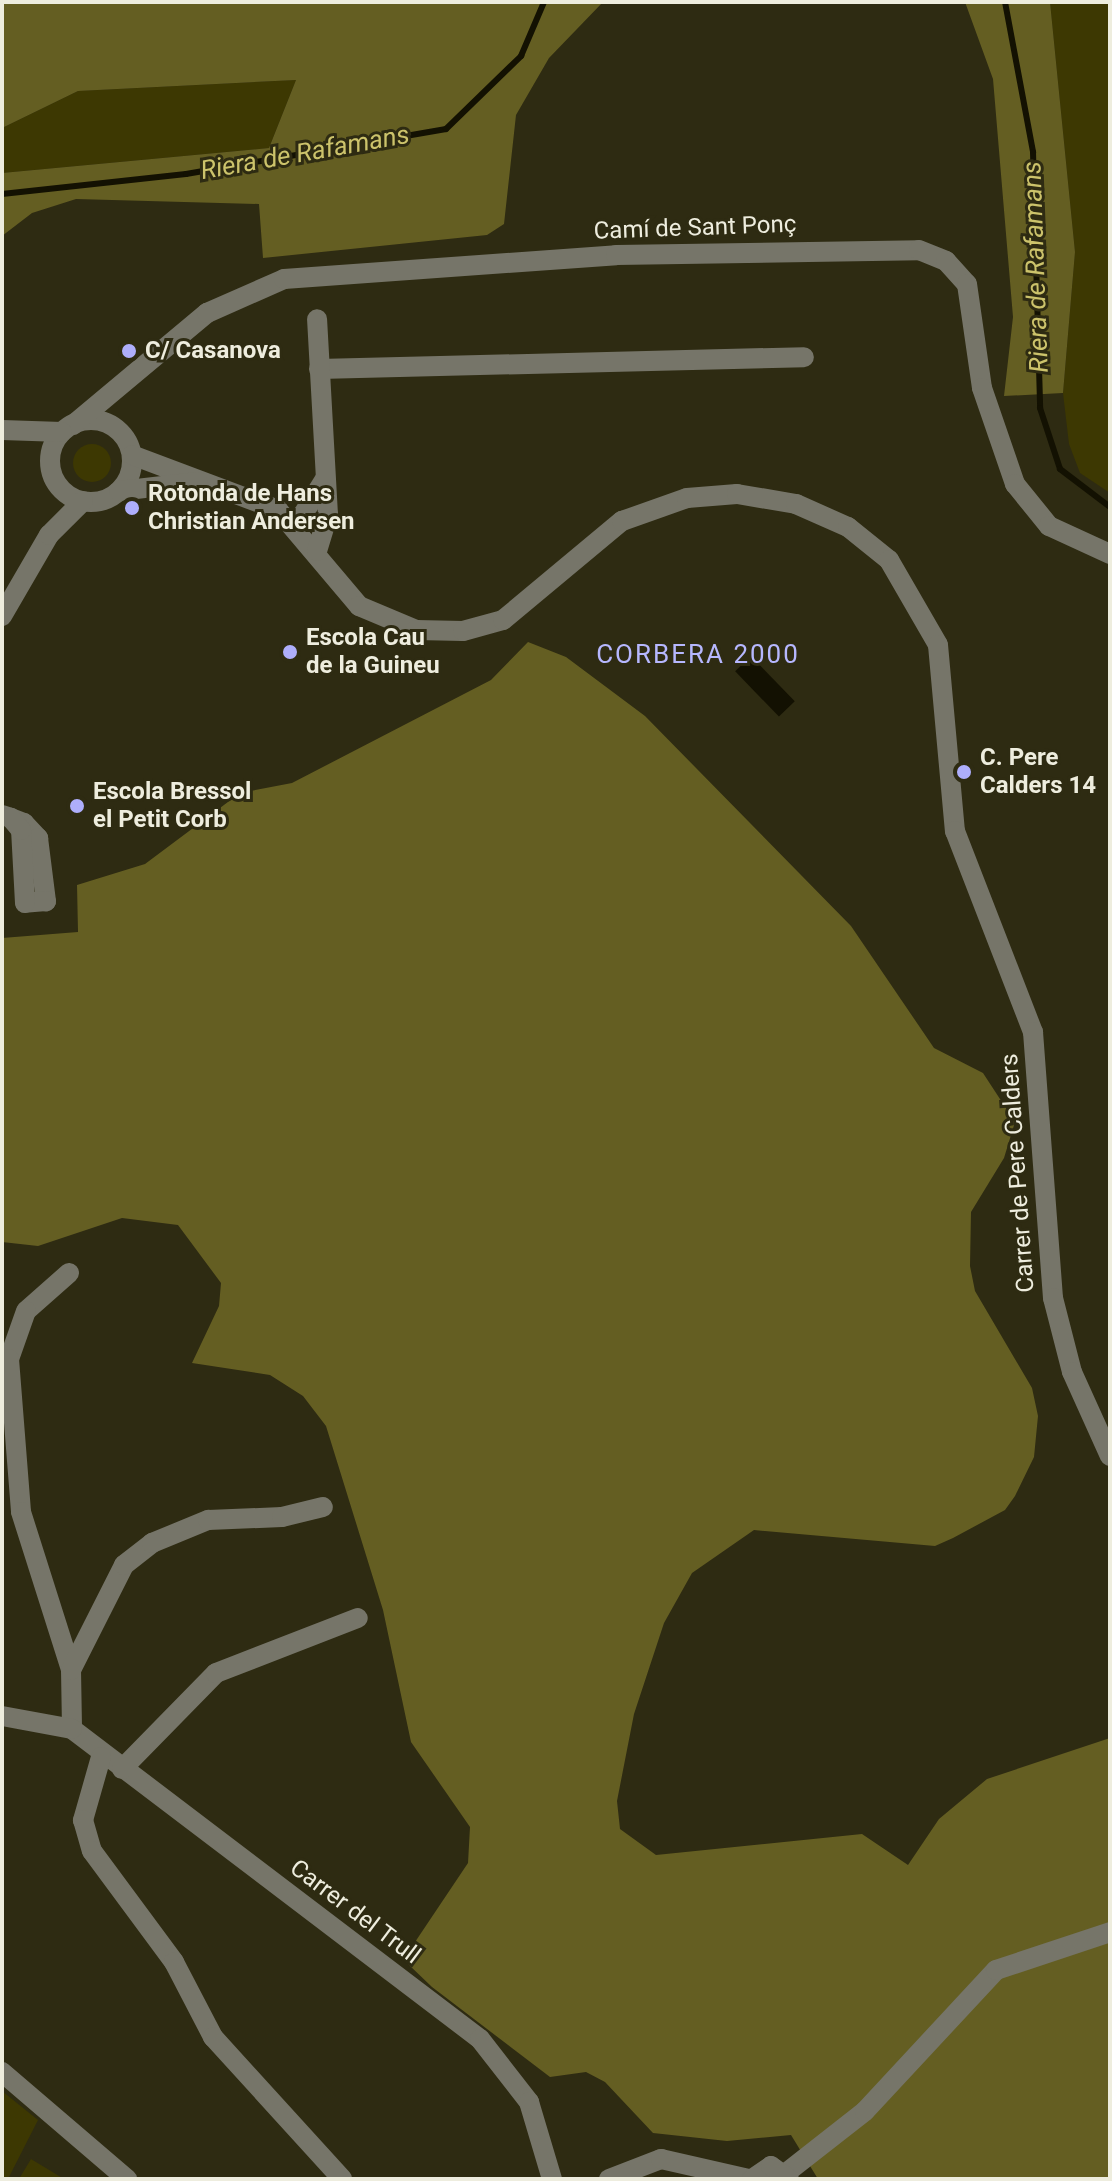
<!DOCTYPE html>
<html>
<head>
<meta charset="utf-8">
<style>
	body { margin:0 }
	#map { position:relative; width:1112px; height:2181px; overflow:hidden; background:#2e2b12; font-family:Roboto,sans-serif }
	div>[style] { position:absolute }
	.green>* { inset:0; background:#3d3802 }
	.round { border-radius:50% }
	.forest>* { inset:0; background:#645e22 }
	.water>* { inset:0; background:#131102; transform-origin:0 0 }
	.stream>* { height:6px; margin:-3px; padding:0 3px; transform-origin:3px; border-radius:3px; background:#131102 }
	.minor>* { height:20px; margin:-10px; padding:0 10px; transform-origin:10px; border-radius:10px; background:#767569 }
	.minor>.ring { margin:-10px; padding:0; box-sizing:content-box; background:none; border:20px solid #767569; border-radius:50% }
	.dots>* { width:22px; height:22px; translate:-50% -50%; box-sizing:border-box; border:4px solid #2e2b12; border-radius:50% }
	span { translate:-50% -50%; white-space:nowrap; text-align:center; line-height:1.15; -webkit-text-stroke:6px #2e2b12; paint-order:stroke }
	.street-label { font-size:24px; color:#eeedde }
	.poi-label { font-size:24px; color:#eeedde; font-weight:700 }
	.left { translate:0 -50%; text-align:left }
	.water-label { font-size:26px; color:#ccc36b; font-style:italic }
	.neighbourhood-label { font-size:26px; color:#b6b7fe; letter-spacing:2px }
	.frame { position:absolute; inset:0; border:4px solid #eeedde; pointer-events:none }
</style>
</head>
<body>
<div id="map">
	<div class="green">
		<i style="clip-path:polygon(1050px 2px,1110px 2px,1110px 493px,1080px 473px,1069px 444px,1063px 393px,1075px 252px)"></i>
		<i style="clip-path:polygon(296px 80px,269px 148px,2px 173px,2px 128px,78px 91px)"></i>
		<i class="round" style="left:73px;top:444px;width:38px;height:38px"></i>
		<i style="clip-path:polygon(2px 2091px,38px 2120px,8px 2179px,2px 2179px)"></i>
		<i style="clip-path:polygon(31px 2159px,64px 2179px,19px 2179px)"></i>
	</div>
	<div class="forest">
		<i style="clip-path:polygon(2px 2px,603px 2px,549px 58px,516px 115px,504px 224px,487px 235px,263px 258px,259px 204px,76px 199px,32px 213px,2px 236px,2px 173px,269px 148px,296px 80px,78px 91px,2px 128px)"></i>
		<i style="clip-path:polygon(965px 2px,1050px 2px,1075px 252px,1063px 393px,1004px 396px,1013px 317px,993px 79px)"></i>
		<i style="clip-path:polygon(528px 642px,566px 657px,645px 716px,851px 926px,934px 1048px,983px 1073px,1015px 1122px,1004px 1158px,971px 1212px,970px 1266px,975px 1291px,1032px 1388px,1038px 1416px,1034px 1457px,1015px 1496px,1005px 1510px,953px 1538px,935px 1546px,754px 1530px,692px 1573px,664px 1623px,634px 1714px,617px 1801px,620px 1829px,656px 1855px,862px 1834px,908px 1865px,939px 1819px,987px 1779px,1110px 1738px,1110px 2179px,818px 2179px,791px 2135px,727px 2141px,653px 2133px,605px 2082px,586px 2072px,550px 2077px,432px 1987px,408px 1964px,409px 1951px,468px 1863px,470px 1827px,411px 1742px,383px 1610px,326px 1426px,303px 1396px,270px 1375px,192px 1363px,219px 1306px,221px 1283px,178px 1225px,122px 1218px,38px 1246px,2px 1242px,2px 938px,78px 932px,77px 885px,145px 864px,240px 793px,292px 783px,491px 680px)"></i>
	</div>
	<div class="water">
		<i style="left:751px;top:656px;width:63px;height:22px;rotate:46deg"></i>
	</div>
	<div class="stream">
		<i style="left:1005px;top:2px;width:153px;rotate:79.4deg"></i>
		<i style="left:1033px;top:152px;width:256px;rotate:88.4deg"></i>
		<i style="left:1040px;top:408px;width:64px;rotate:71.8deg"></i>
		<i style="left:1060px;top:469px;width:63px;rotate:37.2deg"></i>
		<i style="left:2px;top:194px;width:185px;rotate:-6.2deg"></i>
		<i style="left:186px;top:174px;width:264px;rotate:-9.8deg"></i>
		<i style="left:446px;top:129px;width:105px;rotate:-44.2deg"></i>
		<i style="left:521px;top:56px;width:59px;rotate:-66.9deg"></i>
	</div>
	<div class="minor">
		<i style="left:319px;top:369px;width:485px;rotate:-1.4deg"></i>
		<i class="ring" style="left:50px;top:420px;width:62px;height:62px"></i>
		<i style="left:73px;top:425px;width:175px;rotate:-39.9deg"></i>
		<i style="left:207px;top:313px;width:84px;rotate:-23.8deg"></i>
		<i style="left:284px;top:279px;width:333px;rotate:-4.1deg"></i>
		<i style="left:616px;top:255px;width:303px;rotate:-0.9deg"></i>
		<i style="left:919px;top:250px;width:29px;rotate:22deg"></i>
		<i style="left:946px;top:261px;width:31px;rotate:48deg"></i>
		<i style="left:967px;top:284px;width:105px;rotate:81.8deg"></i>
		<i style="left:982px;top:388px;width:102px;rotate:71deg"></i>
		<i style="left:1015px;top:484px;width:54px;rotate:51deg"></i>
		<i style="left:1049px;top:526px;width:67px;rotate:24.7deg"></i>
		<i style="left:2px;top:430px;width:60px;rotate:1.9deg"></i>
		<i style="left:132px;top:455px;width:156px;rotate:20.6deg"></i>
		<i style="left:278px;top:510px;width:126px;rotate:49.8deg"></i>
		<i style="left:359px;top:606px;width:62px;rotate:22.8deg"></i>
		<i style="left:416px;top:630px;width:47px;rotate:1.2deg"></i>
		<i style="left:463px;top:631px;width:41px;rotate:-15.4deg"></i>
		<i style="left:503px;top:620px;width:155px;rotate:-39.8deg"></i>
		<i style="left:622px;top:521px;width:69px;rotate:-19.5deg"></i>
		<i style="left:687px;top:498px;width:50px;rotate:-4.6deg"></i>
		<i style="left:737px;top:494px;width:60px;rotate:9.6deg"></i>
		<i style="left:796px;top:504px;width:57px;rotate:23.9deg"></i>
		<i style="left:848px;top:527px;width:53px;rotate:38.8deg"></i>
		<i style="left:889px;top:560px;width:98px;rotate:60deg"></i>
		<i style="left:938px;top:645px;width:187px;rotate:84.8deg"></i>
		<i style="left:955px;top:831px;width:216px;rotate:68.8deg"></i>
		<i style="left:1033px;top:1032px;width:267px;rotate:85.7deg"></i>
		<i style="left:1053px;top:1298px;width:76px;rotate:75.6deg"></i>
		<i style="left:1072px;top:1372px;width:92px;rotate:65.7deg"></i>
		<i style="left:119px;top:491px;width:79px;rotate:-6.6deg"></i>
		<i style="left:291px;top:520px;width:12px;rotate:-20deg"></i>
		<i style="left:302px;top:516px;width:44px;rotate:-58.1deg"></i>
		<i style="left:317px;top:551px;width:38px;rotate:-73deg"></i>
		<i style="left:328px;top:515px;width:196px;rotate:-93.2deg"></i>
		<i style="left:2px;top:616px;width:94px;rotate:-59.9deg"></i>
		<i style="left:49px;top:535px;width:48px;rotate:-45deg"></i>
		<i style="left:2px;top:815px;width:9px;rotate:18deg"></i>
		<i style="left:11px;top:818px;width:14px;rotate:21deg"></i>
		<i style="left:24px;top:823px;width:21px;rotate:47deg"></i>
		<i style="left:38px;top:838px;width:64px;rotate:82.8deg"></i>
		<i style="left:46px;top:901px;width:21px;rotate:175deg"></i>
		<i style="left:25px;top:903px;width:73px;rotate:-93.1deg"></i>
		<i style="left:21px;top:830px;width:16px;rotate:-130deg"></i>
		<i style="left:69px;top:1273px;width:57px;rotate:138.5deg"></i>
		<i style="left:26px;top:1311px;width:51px;rotate:109.5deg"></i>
		<i style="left:9px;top:1359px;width:153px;rotate:85.5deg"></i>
		<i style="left:21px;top:1512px;width:166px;rotate:72.4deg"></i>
		<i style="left:71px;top:1670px;width:59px;rotate:89deg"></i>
		<i style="left:72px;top:1729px;width:512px;rotate:37.23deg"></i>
		<i style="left:480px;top:2039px;width:80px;rotate:52.1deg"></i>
		<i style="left:529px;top:2102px;width:80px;rotate:73.4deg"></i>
		<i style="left:71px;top:1670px;width:118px;rotate:-63.2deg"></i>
		<i style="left:124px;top:1565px;width:36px;rotate:-38deg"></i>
		<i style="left:152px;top:1543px;width:61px;rotate:-22.3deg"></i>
		<i style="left:208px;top:1520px;width:74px;rotate:-2.3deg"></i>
		<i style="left:282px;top:1517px;width:42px;rotate:-13.7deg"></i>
		<i style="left:2px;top:1716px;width:71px;rotate:10.5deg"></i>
		<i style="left:101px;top:1757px;width:66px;rotate:105.9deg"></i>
		<i style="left:83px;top:1820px;width:32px;rotate:74deg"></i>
		<i style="left:92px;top:1851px;width:138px;rotate:53.5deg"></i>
		<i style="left:174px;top:1962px;width:85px;rotate:62.5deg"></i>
		<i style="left:213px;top:2037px;width:192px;rotate:47.7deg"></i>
		<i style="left:122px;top:1769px;width:134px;rotate:-45.6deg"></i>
		<i style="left:216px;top:1673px;width:152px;rotate:-21.2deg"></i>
		<i style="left:2px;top:2072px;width:165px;rotate:40.6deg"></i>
		<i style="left:786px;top:2173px;width:100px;rotate:-38.1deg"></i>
		<i style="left:865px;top:2111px;width:192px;rotate:-47.1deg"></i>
		<i style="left:996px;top:1970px;width:120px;rotate:-18.4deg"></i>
		<i style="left:609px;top:2179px;width:56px;rotate:-21deg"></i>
		<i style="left:661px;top:2159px;width:90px;rotate:12.8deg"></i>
		<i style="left:752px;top:2179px;width:23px;rotate:-34deg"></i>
		<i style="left:771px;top:2166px;width:22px;rotate:36deg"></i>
	</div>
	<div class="dots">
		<i style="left:129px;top:351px;background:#aeaefb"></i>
		<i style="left:132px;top:508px;background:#aeaefb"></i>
		<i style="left:290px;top:652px;background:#aeaefb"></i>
		<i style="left:964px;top:772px;background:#aeaefb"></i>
		<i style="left:77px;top:806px;background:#aeaefb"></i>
	</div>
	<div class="street-label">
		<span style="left:695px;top:228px;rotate:-2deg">Camí de Sant Ponç</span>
		<span style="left:1018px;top:1173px;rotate:-94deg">Carrer de Pere Calders</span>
		<span style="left:355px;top:1912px;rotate:37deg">Carrer del Trull</span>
	</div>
	<div class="poi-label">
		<span class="left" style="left:145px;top:351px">C/ Casanova</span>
		<span class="left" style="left:148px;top:508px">Rotonda de Hans<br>Christian Andersen</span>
		<span class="left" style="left:306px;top:652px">Escola Cau<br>de la Guineu</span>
		<span class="left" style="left:980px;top:772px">C. Pere<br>Calders 14</span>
		<span class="left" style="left:93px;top:806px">Escola Bressol<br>el Petit Corb</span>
	</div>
	<div class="water-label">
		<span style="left:305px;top:153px;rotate:-10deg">Riera de Rafamans</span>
		<span style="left:1036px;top:267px;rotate:-92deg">Riera de Rafamans</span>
	</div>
	<div class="neighbourhood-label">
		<span style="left:698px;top:655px">CORBERA 2000</span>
	</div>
	<div class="frame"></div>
</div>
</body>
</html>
